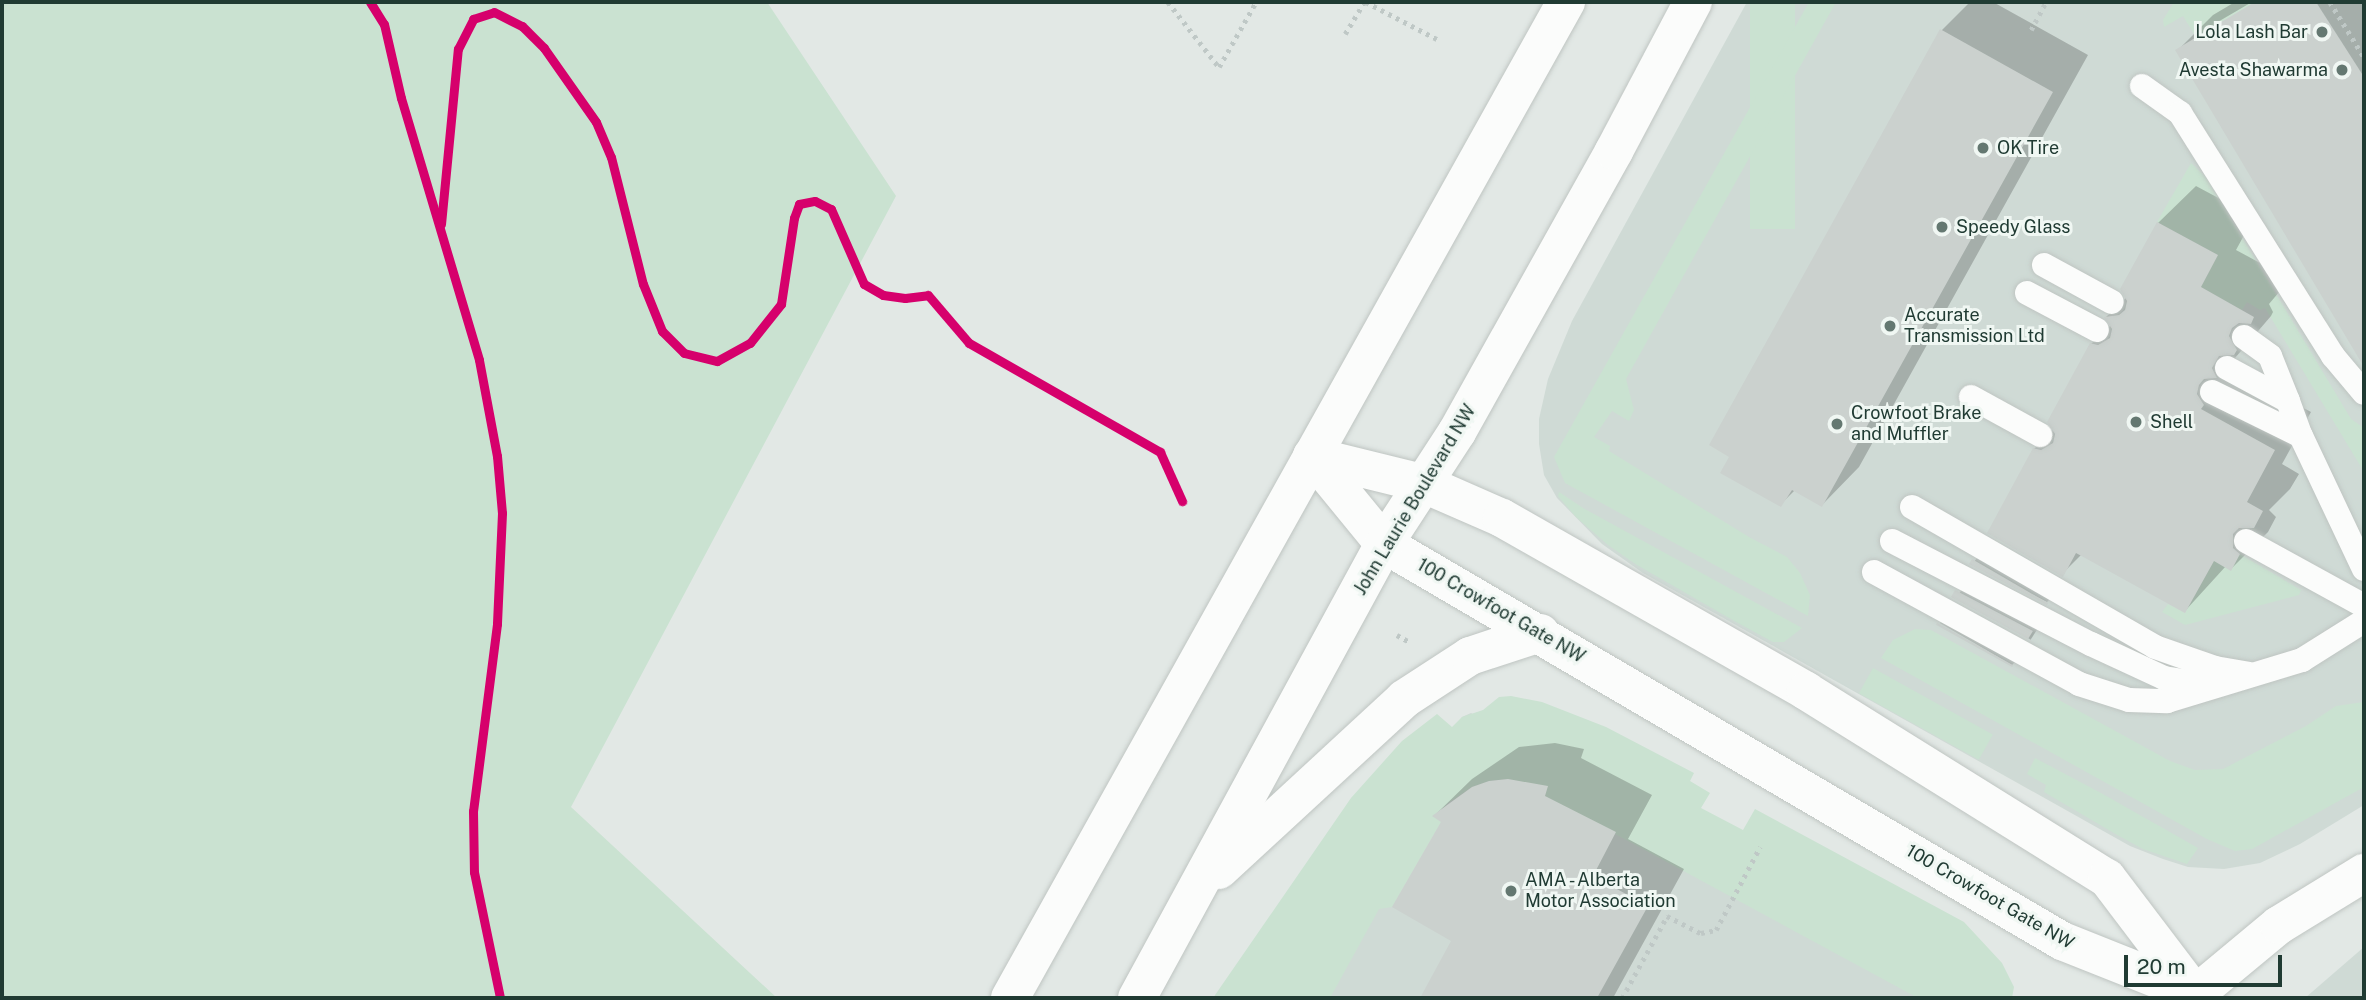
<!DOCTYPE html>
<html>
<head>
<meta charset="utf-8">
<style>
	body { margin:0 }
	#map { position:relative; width:2366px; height:1000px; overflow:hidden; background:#e2e8e5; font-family:"Public Sans",sans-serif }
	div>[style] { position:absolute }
	.built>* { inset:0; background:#cfdad5 }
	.green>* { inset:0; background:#cae2d1; transform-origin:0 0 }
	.shadow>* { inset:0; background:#0003; transform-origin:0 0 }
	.building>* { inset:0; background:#cbd1ce; transform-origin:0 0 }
	.path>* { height:4.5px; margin-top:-2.25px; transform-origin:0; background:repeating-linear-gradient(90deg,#bfc8c6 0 3.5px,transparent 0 8.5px) }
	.roads { filter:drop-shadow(0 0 2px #bfc5c2) drop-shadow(0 0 2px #bfc5c2) }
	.service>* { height:24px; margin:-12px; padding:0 12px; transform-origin:12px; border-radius:12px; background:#fbfcfb }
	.tertiary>* { height:38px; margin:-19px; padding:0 19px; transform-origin:19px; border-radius:19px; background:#fbfcfb }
	.cycleway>* { height:9px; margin:-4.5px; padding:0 4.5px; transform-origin:4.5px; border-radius:4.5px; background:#d6006c }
	.dots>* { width:19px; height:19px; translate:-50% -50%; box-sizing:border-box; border:4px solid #f0f7f3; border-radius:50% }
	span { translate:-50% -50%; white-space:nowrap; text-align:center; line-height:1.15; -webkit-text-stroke:6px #f0f7f3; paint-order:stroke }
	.poi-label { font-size:18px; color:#203b33 }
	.right { translate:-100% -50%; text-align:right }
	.left { translate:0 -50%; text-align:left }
	.street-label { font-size:18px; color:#203b33 }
	.frame { position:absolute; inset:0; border:4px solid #203b33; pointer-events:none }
	.scale { position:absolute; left:2124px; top:955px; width:158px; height:32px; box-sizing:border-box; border:4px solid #203b33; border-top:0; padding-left:9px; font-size:21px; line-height:24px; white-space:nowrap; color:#203b33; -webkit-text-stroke:5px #f0f7f3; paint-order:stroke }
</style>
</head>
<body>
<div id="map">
	<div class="built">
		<i style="clip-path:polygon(1747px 2px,2364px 2px,2364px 805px,2300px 844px,2260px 863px,2224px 869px,2188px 867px,2163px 859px,2130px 846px,1643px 573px,1602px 544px,1557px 498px,1544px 475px,1539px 444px,1539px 419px,1548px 379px,1572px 321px)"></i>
		<i style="clip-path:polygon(1471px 713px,2010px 998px,1257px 998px,1462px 717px)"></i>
		<i style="clip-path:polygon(2364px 947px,2364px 998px,2305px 998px)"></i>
	</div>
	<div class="green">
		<i style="clip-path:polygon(2px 2px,767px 2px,896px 196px,571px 807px,777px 998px,2px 998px)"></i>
		<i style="left:1750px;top:2px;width:45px;height:227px"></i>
		<i style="clip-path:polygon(1809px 2px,1836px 2px,1626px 379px,1634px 410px,1629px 421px,1612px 411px,1594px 437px,1610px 446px,1609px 451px,1749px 537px,1787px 557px,1800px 573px,1810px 595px,1808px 616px,1565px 483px,1554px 457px)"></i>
		<i style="clip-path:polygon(2174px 2px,2255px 2px,2196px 37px,2183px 16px,2164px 27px,2163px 20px)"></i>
		<i style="clip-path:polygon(2191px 163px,2206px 177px,2351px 419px,2364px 428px,2364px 472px,2265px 308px,2260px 310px,2247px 302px,2242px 310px,2201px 287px,2218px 255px,2157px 222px)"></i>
		<i style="clip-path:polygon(1559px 492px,1583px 508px,1802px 628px,1784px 642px,1773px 642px,1736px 622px,1637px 565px,1608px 545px,1576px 517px,1558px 496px)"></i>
		<i style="clip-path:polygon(2240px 554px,2301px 590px,2299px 595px,2185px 625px,2162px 612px,2168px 604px,2185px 613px,2214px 561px)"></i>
		<i style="clip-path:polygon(1915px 629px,1931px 630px,2170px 761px,2195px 770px,2223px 769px,2306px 726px,2336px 706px,2364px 702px,2364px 787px,2252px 849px,2235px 851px,2207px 839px,1881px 658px,1893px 640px)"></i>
		<i style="left:1873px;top:668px;width:137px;height:29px;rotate:29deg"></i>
		<i style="clip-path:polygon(1511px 696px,1542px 702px,1606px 727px,1694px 773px,1690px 781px,1710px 793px,1701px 808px,1743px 830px,1755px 809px,1964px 922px,2002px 963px,2014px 987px,2012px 998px,1918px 998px,1545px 796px,1547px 789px,1508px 779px,1489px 781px,1472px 787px,1448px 803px,1436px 817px,1441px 822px,1392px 907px,1379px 909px,1330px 998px,1213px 998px,1351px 798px,1402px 741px,1437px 714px,1452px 727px,1462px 717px,1483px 710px,1499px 697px)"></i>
		<i style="clip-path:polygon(2035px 758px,2101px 793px,2198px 848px,2187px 864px,2143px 849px,2119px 836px,2044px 792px,2046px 785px,2027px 774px)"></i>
	</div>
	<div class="shadow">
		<i style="clip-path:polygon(1970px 2px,1993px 2px,2088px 55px,1859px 467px,1822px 505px,1795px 490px,1780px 505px,1941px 31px)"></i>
		<i style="clip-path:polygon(2235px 2px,2252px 2px,2216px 23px,2216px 27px,2259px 2px,2364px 2px,2364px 341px,2354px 347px,2177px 51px,2213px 15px)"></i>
		<i style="clip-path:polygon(2196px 186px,2254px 217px,2236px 250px,2290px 279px,2269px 304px,2273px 312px,2271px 316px,2235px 358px,2240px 366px,2237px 372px,2311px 412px,2282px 464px,2299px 474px,2290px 489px,2269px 510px,2276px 517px,2268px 532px,2231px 569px,2226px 566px,2185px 611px,2082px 554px,2062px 574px,2034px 449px,2054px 429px,2091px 344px,2111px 325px,2106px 317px,2127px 297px,2122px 289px,2158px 223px)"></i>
		<i style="clip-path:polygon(1985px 549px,2058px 591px,2047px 602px,1972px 564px)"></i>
		<i style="left:1968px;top:580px;width:85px;height:16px;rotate:33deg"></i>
		<i style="clip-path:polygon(1949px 613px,2023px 654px,2012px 665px,1940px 623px)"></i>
		<i style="clip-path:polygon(1555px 743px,1584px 749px,1581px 758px,1652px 795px,1628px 839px,1684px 869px,1613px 998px,1425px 998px,1423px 997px,1453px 940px,1444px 821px,1435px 815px,1472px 779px,1519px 747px)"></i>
	</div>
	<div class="building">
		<i style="clip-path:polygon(2255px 2px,2316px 2px,2364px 77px,2364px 367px,2175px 50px)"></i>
		<i style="clip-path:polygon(1940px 29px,2053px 92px,1822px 507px,1792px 490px,1781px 507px,1720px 473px,1729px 457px,1709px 445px)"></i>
		<i style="clip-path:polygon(2157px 222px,2218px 255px,2201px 287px,2254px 317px,2251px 324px,2239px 323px,2232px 328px,2229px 336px,2237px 350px,2234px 355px,2219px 356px,2212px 368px,2217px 378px,2204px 379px,2199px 385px,2197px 394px,2204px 405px,2201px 409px,2275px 450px,2247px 502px,2263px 511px,2254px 528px,2239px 528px,2233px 534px,2233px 548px,2240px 554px,2231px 571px,2214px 561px,2185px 613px,2076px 553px,2063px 577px,1987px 533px,2033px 448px,2041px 450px,2053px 443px,2055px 434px,2047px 422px,2090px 343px,2098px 345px,2110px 338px,2112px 329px,2104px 317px,2119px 315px,2125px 310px,2127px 301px,2120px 289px)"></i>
		<i style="clip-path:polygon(1972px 559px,2048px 603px,2047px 605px,1969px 564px)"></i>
		<i style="clip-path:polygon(1955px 590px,2033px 631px,2028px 639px,1951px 597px)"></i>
		<i style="left:1937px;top:623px;width:87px;height:2px;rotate:29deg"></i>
		<i style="clip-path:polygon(1508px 779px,1548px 786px,1545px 796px,1616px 832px,1593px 876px,1648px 906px,1597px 998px,1420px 998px,1451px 941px,1392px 907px,1441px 822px,1432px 816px,1472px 787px,1489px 781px)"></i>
	</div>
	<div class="path">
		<i style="left:1168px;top:2px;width:83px;rotate:51.9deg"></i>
		<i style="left:1219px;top:67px;width:75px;rotate:-60.4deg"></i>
		<i style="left:1366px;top:2px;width:80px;rotate:27.5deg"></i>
		<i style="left:2330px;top:2px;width:65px;rotate:58.3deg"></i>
		<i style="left:2031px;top:30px;width:32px;rotate:-62deg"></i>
		<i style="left:1345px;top:34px;width:37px;rotate:-59deg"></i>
		<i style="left:1397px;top:635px;width:13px;rotate:29deg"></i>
		<i style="left:1622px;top:998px;width:94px;rotate:-61.2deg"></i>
		<i style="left:1667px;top:916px;width:38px;rotate:27deg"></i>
		<i style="left:1701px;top:933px;width:15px;rotate:-11deg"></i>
		<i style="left:1716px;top:930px;width:94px;rotate:-62.1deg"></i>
	</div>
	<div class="roads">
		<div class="service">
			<i style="left:2142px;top:86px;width:47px;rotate:35.4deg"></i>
			<i style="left:2180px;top:113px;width:287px;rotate:57.8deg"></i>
			<i style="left:2333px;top:356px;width:48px;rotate:50deg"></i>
			<i style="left:2044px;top:265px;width:77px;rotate:28.6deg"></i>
			<i style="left:2027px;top:293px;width:79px;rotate:27.9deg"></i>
			<i style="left:2244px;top:337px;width:32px;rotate:36deg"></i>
			<i style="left:2270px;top:356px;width:48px;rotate:68.2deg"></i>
			<i style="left:2227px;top:368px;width:69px;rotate:28.4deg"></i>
			<i style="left:2288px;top:401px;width:37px;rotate:70deg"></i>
			<i style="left:2212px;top:392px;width:99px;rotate:26.3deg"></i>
			<i style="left:2301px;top:436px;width:147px;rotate:64.7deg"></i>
			<i style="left:1971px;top:397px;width:79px;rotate:28.8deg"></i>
			<i style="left:1912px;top:507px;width:280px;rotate:29.9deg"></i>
			<i style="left:2155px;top:647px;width:64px;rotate:19.3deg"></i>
			<i style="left:2215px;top:668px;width:34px;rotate:10deg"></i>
			<i style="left:1892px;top:541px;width:224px;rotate:27.4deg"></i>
			<i style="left:2091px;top:644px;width:81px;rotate:25deg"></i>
			<i style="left:2164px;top:678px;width:45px;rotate:9deg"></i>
			<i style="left:2246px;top:541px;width:135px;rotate:28.8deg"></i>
			<i style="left:1874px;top:572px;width:234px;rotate:28.6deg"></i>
			<i style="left:2079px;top:684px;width:52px;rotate:17.7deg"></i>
			<i style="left:2129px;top:700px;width:38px;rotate:2deg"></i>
			<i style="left:2167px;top:701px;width:141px;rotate:-16.9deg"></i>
			<i style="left:2302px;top:660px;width:73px;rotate:-32.2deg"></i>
		</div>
		<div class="tertiary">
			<i style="left:1312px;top:456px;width:113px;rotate:13.8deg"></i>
			<i style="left:1422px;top:483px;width:87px;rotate:23.6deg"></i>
			<i style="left:1502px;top:518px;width:350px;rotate:29.6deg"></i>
			<i style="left:1806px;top:691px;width:354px;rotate:31.9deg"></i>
			<i style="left:2107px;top:878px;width:146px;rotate:52.8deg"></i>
			<i style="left:1312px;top:456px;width:114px;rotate:50.7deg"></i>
			<i style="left:1384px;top:544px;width:786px;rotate:30.35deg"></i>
			<i style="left:2062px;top:941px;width:143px;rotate:21.7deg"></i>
			<i style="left:1219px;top:870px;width:252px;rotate:-42.7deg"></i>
			<i style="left:1404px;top:699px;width:79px;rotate:-33.1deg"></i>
			<i style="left:1470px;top:656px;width:74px;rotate:-18.2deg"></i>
			<i style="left:1010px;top:998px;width:1141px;rotate:-60.83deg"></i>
			<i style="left:1137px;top:998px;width:517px;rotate:-61.45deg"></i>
			<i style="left:1384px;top:544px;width:134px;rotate:-56.9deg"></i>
			<i style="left:1457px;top:432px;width:322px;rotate:-60.8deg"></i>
			<i style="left:1614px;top:151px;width:169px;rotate:-62.1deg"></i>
			<i style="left:2191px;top:998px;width:114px;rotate:-39.7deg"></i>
			<i style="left:2279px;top:925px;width:100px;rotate:-31.5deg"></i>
		</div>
	</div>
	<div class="cycleway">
		<i style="left:370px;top:2px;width:26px;rotate:58deg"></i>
		<i style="left:384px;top:24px;width:76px;rotate:77.1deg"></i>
		<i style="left:401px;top:98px;width:273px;rotate:73.4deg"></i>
		<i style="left:479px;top:360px;width:98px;rotate:79.4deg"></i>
		<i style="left:497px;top:456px;width:57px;rotate:85deg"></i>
		<i style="left:502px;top:513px;width:111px;rotate:92.6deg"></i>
		<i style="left:497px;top:624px;width:189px;rotate:97.3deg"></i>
		<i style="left:473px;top:811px;width:61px;rotate:89.1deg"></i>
		<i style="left:474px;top:872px;width:129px;rotate:78.3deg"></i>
		<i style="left:441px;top:224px;width:176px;rotate:-84.5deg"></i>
		<i style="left:458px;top:49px;width:34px;rotate:-63deg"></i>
		<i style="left:473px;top:19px;width:22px;rotate:-18deg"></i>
		<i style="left:494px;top:12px;width:31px;rotate:27deg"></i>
		<i style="left:522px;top:26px;width:31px;rotate:45deg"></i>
		<i style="left:544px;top:48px;width:90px;rotate:54.9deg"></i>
		<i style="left:596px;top:122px;width:38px;rotate:67deg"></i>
		<i style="left:611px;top:157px;width:131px;rotate:75.9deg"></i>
		<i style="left:643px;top:284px;width:51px;rotate:68deg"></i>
		<i style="left:662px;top:331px;width:31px;rotate:45deg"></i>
		<i style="left:684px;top:353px;width:34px;rotate:14deg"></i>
		<i style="left:717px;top:361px;width:38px;rotate:-29deg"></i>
		<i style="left:750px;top:343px;width:50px;rotate:-51.5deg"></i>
		<i style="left:781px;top:304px;width:87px;rotate:-81.4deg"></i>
		<i style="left:794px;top:218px;width:15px;rotate:-70deg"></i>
		<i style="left:799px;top:204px;width:16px;rotate:-11deg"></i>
		<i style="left:815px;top:201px;width:18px;rotate:27deg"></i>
		<i style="left:831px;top:209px;width:82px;rotate:66.3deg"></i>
		<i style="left:864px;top:284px;width:22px;rotate:30deg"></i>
		<i style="left:883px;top:295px;width:22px;rotate:8deg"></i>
		<i style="left:905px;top:298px;width:23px;rotate:-7deg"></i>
		<i style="left:928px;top:295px;width:63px;rotate:49.5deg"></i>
		<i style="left:969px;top:343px;width:220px;rotate:29.7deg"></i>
		<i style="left:1160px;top:452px;width:54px;rotate:65.8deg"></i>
	</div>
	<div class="dots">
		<i style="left:2322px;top:32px;background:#647871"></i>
		<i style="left:2342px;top:70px;background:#647871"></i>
		<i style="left:1983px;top:148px;background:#647871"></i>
		<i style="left:1942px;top:227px;background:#647871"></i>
		<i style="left:1890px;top:326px;background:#647871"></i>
		<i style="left:2136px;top:422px;background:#647871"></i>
		<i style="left:1837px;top:424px;background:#647871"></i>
		<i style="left:1511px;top:891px;background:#647871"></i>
	</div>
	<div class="poi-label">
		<span class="right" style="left:2308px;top:32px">Lola Lash Bar</span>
		<span class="right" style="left:2328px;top:70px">Avesta Shawarma</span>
		<span class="left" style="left:1997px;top:148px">OK Tire</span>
		<span class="left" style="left:1956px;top:227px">Speedy Glass</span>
		<span class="left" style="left:1904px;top:326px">Accurate<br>Transmission Ltd</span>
		<span class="left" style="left:1851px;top:424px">Crowfoot Brake<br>and Muffler</span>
		<span class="left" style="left:2150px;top:422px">Shell</span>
		<span class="left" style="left:1525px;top:891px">AMA - Alberta<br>Motor Association</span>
	</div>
	<div class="street-label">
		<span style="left:1415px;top:500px;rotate:-59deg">John Laurie Boulevard NW</span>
		<span style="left:1501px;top:611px;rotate:30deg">100 Crowfoot Gate NW</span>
		<span style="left:1990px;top:897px;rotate:30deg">100 Crowfoot Gate NW</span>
	</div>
	<div class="frame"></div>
	<div class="scale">20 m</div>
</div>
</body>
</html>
